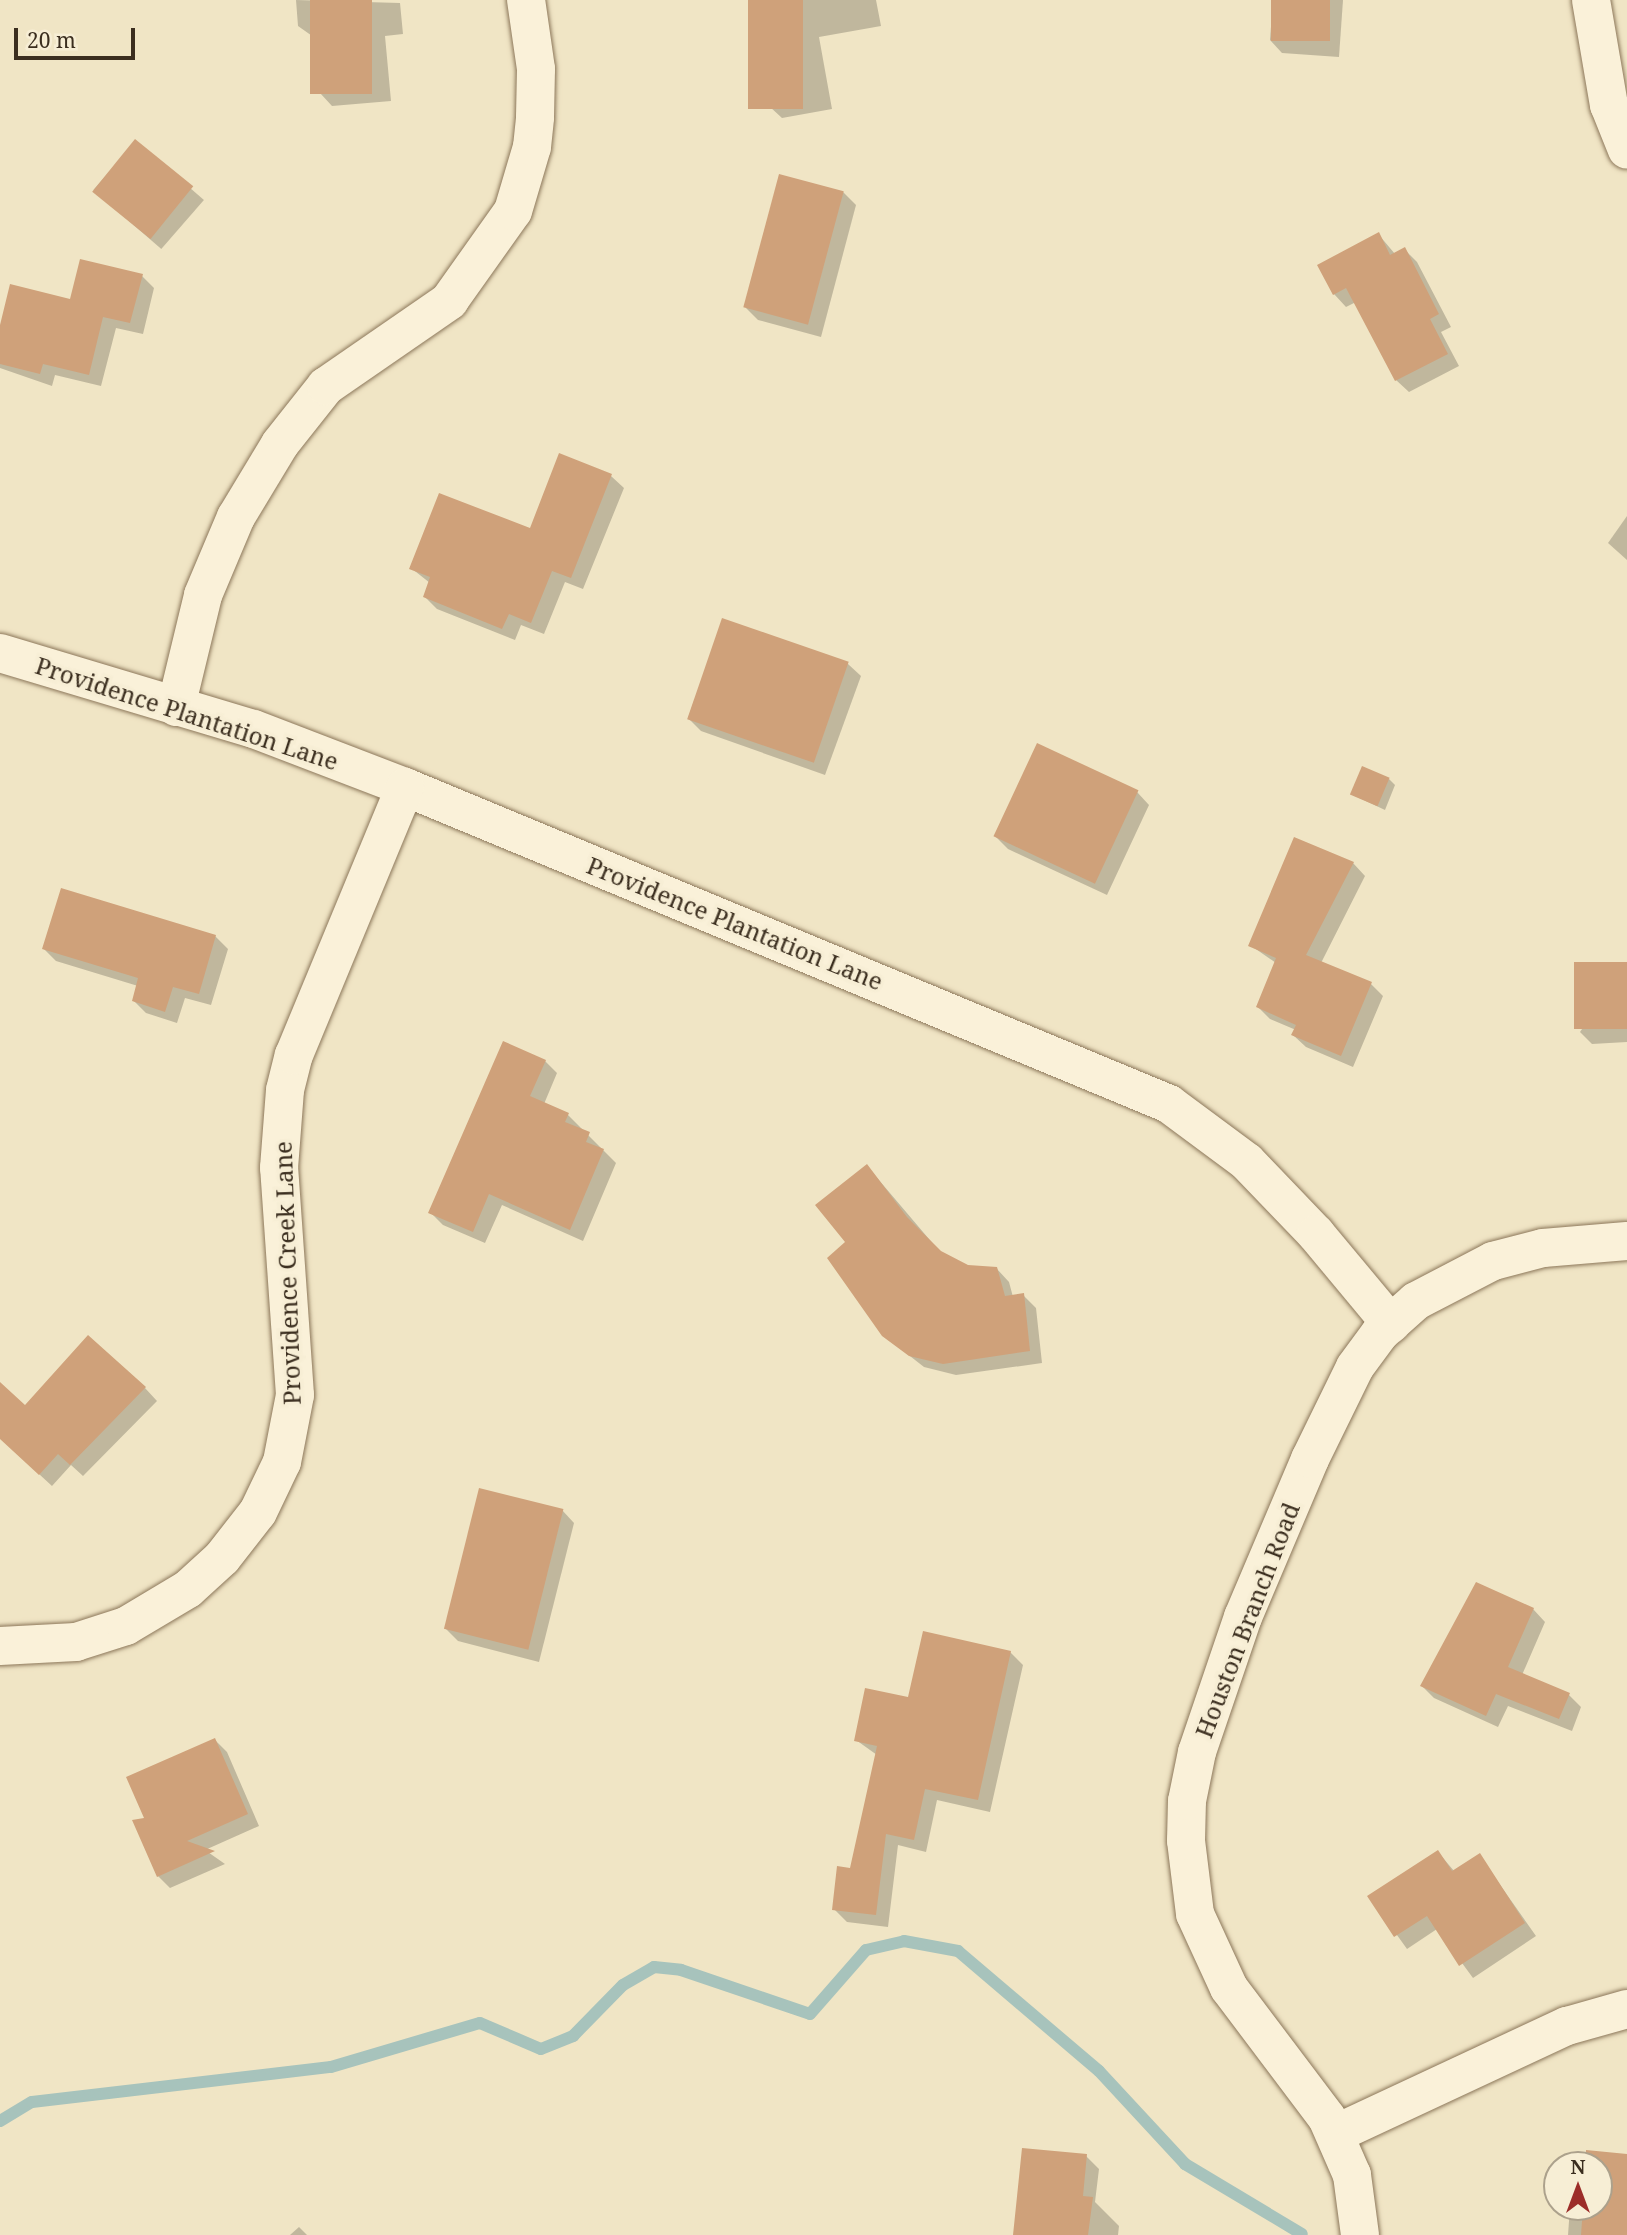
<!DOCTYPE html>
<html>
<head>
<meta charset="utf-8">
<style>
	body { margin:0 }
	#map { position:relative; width:1627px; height:2235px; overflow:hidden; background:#f0e5c5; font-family:"Noto Serif",serif }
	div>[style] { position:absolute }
	.shadow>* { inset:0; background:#0003; transform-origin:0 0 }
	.stream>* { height:12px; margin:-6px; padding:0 6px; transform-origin:6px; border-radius:6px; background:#a7c3bc }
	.building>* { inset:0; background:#cfa17a; transform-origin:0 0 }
	.roads { filter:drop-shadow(0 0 2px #8c775a) drop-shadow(0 0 2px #8c775a) }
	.minor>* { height:38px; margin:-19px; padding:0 19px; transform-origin:19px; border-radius:19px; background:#faf1d9 }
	span { translate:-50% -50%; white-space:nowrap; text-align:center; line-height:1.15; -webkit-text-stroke:7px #f7eed5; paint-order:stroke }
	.street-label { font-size:24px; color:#3b2e1f }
	.north { position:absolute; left:1543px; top:2151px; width:70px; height:70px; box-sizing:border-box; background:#f7eed5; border:2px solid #aca18c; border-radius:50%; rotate:0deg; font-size:19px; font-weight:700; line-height:28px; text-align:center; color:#3b2e1f }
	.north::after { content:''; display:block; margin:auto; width:24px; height:32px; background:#9c2d29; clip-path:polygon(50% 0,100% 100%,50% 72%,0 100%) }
	.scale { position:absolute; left:14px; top:28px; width:121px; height:32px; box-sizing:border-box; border:4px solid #3b2e1f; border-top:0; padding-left:9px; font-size:21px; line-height:24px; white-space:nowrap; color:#3b2e1f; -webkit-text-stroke:5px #f7eed5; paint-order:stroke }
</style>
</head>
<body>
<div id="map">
	<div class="shadow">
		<i style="clip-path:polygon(296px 0,400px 3px,403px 34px,385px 36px,391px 101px,332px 106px,320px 93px,315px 38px,298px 26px)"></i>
		<i style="clip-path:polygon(750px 0,876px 0,881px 26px,819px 37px,832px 109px,782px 118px,769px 106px)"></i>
		<i style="clip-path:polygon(1273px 0,1343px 0,1339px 57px,1282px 53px,1270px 40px)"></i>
		<i style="left:136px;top:141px;width:90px;height:65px;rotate:41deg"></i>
		<i style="clip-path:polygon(843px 192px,856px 205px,821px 337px,758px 320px,746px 308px)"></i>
		<i style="clip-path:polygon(1379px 235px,1395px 254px,1404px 249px,1417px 262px,1451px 327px,1441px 332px,1459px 366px,1409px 392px,1396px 380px,1356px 302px,1346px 307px,1334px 294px)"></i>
		<i style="clip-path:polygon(142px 276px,154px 288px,143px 334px,116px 328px,101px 386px,55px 375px,52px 386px,0 368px,0 333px)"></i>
		<i style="clip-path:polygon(611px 476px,624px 488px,583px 589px,565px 582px,544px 634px,521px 625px,515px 640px,437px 609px,425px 597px,430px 583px,411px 568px,530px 531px)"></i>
		<i style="clip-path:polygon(1627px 516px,1627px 560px,1608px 543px)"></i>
		<i style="clip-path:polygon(723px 620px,848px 664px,861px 676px,825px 775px,701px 731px,688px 718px)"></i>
		<i style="clip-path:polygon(1389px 779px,1395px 785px,1385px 810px,1353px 795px)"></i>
		<i style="clip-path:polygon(1137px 792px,1149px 805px,1107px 895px,1008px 849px,995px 836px)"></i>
		<i style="clip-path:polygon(1353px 863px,1365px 876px,1321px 963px,1371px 984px,1383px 996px,1353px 1067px,1306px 1047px,1293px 1035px,1296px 1030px,1270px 1019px,1258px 1007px,1276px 963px,1250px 945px)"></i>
		<i style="clip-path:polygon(215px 936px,228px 949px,211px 1005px,185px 998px,177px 1023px,146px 1013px,134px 1001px,138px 986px,56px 961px,44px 949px)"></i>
		<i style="clip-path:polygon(1627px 963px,1627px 1042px,1592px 1044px,1580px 1032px)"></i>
		<i style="clip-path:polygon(545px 1061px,557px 1073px,544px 1104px,568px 1115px,616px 1163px,583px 1241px,502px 1205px,485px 1243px,443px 1225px,430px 1212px)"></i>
		<i style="clip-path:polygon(867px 1166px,940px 1252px,967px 1267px,997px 1269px,1009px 1282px,1013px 1297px,1023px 1295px,1036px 1308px,1042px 1363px,956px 1375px,924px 1367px,883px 1335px,847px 1243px)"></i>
		<i style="clip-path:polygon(145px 1388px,157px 1401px,83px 1476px,71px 1465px,52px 1486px,0 1438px,0 1400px,25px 1408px)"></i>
		<i style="clip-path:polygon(562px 1510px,574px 1523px,539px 1662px,458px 1641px,446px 1629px)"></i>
		<i style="clip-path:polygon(1533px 1609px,1545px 1622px,1522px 1675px,1569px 1695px,1581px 1707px,1572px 1731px,1508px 1706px,1498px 1727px,1434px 1698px,1422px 1686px)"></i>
		<i style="clip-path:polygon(1010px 1652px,1023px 1665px,990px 1812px,937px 1800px,926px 1852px,898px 1845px,888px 1927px,847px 1922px,834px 1909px,852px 1870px,877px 1755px,856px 1740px)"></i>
		<i style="clip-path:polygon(215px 1740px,227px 1752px,259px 1826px,205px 1850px,225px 1864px,170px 1888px,158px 1876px,146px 1819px)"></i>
		<i style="clip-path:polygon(1438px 1852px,1454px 1871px,1479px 1855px,1536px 1936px,1473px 1978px,1437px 1929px,1407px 1949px,1369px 1896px)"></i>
		<i style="clip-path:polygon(1086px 2156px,1099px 2169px,1095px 2202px,1119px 2226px,1118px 2235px,1015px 2235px)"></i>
		<i style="clip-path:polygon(1627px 2156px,1627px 2235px,1568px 2235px,1570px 2207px,1599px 2207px,1599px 2165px,1587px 2165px)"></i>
		<i style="clip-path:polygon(299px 2227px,307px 2235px,290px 2235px)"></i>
	</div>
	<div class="stream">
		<i style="left:0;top:2121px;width:37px;rotate:-31deg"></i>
		<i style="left:32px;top:2102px;width:301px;rotate:-6.7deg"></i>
		<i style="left:331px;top:2067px;width:155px;rotate:-16.5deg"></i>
		<i style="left:480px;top:2023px;width:66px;rotate:23.1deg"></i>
		<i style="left:541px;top:2049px;width:35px;rotate:-22deg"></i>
		<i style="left:573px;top:2036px;width:71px;rotate:-45.6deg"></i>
		<i style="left:623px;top:1985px;width:36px;rotate:-30deg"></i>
		<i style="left:654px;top:1967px;width:27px;rotate:6deg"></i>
		<i style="left:681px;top:1970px;width:136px;rotate:18.8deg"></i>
		<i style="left:810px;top:2014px;width:85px;rotate:-48.8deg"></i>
		<i style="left:866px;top:1950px;width:39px;rotate:-13deg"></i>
		<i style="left:904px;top:1941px;width:55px;rotate:10.5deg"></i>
		<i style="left:958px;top:1951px;width:185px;rotate:40.4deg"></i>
		<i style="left:1099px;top:2071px;width:127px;rotate:47.2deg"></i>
		<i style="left:1185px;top:2164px;width:136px;rotate:30.9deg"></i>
	</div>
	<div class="building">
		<i style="left:310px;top:0;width:62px;height:94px"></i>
		<i style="left:748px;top:0;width:55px;height:109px"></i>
		<i style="left:1271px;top:0;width:59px;height:41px"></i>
		<i style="left:135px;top:139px;width:75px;height:68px;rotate:39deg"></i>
		<i style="left:779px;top:174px;width:67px;height:138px;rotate:15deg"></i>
		<i style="clip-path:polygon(1379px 232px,1390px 255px,1405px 247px,1439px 314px,1430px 319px,1448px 354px,1395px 381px,1346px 288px,1333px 295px,1317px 265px)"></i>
		<i style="clip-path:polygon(80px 259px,143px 274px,130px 323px,103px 317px,89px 375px,43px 364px,40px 374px,0 364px,0 325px,10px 284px,70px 299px)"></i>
		<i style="clip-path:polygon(559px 453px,612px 474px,571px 578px,552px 571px,531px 623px,509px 614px,502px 629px,423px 597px,430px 577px,409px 569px,439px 493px,530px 528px)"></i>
		<i style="left:722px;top:618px;width:134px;height:107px;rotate:19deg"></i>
		<i style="left:1037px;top:743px;width:112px;height:103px;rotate:25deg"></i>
		<i style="left:1362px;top:766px;width:30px;height:31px;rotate:23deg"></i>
		<i style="clip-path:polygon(1294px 837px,1354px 862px,1306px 955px,1372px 982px,1341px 1056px,1291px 1035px,1296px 1025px,1256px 1007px,1276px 958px,1248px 946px)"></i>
		<i style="clip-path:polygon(61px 888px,216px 935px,199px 994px,173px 987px,165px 1012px,132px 1001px,138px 978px,42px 949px)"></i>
		<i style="left:1627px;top:962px;width:67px;height:53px;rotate:90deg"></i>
		<i style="clip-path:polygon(503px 1041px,546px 1060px,530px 1096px,569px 1113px,565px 1122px,590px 1132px,586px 1142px,604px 1149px,570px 1230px,489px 1194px,473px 1232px,428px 1213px)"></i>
		<i style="clip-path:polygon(867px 1164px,907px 1217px,941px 1251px,968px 1265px,997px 1267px,1005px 1296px,1024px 1293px,1030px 1351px,943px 1364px,909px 1356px,882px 1336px,827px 1258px,845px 1242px,815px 1205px)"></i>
		<i style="clip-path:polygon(88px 1335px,146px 1387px,70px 1465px,58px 1454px,39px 1475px,0 1439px,0 1382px,25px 1405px)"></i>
		<i style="left:479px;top:1488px;width:87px;height:145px;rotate:14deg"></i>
		<i style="clip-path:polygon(1476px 1582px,1534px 1608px,1508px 1667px,1570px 1693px,1559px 1719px,1496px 1694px,1486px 1716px,1420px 1686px)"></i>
		<i style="clip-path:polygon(923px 1631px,1011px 1651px,978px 1800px,925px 1789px,914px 1840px,886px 1834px,876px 1915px,832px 1910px,837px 1866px,850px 1868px,877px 1746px,854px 1741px,865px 1688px,908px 1697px)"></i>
		<i style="clip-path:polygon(215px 1738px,248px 1814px,187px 1841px,215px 1851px,157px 1877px,132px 1820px,144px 1818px,126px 1777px)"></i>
		<i style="clip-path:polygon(1438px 1850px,1452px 1871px,1480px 1853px,1525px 1923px,1459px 1966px,1427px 1916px,1394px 1937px,1367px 1896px)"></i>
		<i style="clip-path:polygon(1022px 2148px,1087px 2154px,1083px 2196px,1093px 2197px,1088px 2235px,1013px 2235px)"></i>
		<i style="clip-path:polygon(1586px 2150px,1627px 2154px,1627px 2235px,1581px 2235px,1583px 2207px,1599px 2207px,1599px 2165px,1585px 2165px)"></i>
	</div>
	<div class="roads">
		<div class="minor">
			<i style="left:1591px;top:0;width:107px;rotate:80.3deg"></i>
			<i style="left:1609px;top:105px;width:48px;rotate:68.2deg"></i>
			<i style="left:0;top:653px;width:265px;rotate:16.7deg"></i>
			<i style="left:254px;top:729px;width:162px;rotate:21deg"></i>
			<i style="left:405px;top:787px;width:827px;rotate:22.53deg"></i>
			<i style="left:1169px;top:1104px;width:97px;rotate:36.6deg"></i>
			<i style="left:1247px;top:1162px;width:100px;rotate:46.2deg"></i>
			<i style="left:1316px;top:1234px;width:117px;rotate:50.2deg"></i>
			<i style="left:176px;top:707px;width:115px;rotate:-76.4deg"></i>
			<i style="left:203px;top:595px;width:85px;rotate:-67.1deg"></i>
			<i style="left:236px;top:517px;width:85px;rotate:-58.9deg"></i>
			<i style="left:280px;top:444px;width:74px;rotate:-51.6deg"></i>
			<i style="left:326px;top:386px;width:150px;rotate:-34.6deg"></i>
			<i style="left:449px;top:301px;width:110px;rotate:-54.6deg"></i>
			<i style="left:513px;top:211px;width:67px;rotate:-73.5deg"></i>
			<i style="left:532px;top:147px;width:30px;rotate:-84deg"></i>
			<i style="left:535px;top:117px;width:48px;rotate:-88.8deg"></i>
			<i style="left:536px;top:69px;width:70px;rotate:-98.2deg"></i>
			<i style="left:0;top:1646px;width:76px;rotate:-3deg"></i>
			<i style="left:76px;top:1642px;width:52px;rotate:-17.7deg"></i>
			<i style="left:126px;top:1626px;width:72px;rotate:-30.8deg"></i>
			<i style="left:188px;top:1589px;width:46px;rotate:-42.4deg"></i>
			<i style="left:222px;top:1558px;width:58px;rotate:-52deg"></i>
			<i style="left:258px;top:1512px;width:55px;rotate:-64.4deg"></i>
			<i style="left:282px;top:1462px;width:68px;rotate:-79deg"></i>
			<i style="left:295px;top:1395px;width:228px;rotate:-94deg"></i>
			<i style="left:279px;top:1168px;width:78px;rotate:-85.6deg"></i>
			<i style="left:285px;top:1090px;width:36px;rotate:-76deg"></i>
			<i style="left:294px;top:1055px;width:290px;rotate:-67.5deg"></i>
			<i style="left:1335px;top:2134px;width:256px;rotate:-25deg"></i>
			<i style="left:1567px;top:2026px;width:62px;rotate:-15.8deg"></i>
			<i style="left:1360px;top:2235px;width:61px;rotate:-97.6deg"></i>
			<i style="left:1352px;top:2175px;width:62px;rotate:-113.7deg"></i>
			<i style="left:1327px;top:2118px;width:163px;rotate:-127deg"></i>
			<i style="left:1229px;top:1988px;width:81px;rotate:-114.7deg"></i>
			<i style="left:1195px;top:1914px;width:74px;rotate:-97deg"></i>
			<i style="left:1186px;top:1841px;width:40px;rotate:-88.6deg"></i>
			<i style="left:1187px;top:1801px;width:50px;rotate:-78.5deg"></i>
			<i style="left:1197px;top:1752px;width:143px;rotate:-71.2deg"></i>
			<i style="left:1243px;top:1617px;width:172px;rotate:-67deg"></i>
			<i style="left:1310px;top:1459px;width:102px;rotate:-63.9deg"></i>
			<i style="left:1355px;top:1367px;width:42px;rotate:-53.7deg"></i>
			<i style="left:1380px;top:1333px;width:48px;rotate:-41.6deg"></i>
			<i style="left:1416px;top:1301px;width:87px;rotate:-27.5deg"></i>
			<i style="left:1493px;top:1261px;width:52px;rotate:-14.6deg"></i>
			<i style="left:1543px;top:1248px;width:84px;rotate:-4.8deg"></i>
		</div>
	</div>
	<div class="street-label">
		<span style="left:187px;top:713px;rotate:18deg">Providence Plantation Lane</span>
		<span style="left:735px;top:923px;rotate:22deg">Providence Plantation Lane</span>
		<span style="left:287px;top:1273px;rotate:-92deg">Providence Creek Lane</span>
		<span style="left:1247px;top:1620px;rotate:-69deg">Houston Branch Road</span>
	</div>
	<div class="north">N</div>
	<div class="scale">20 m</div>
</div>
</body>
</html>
